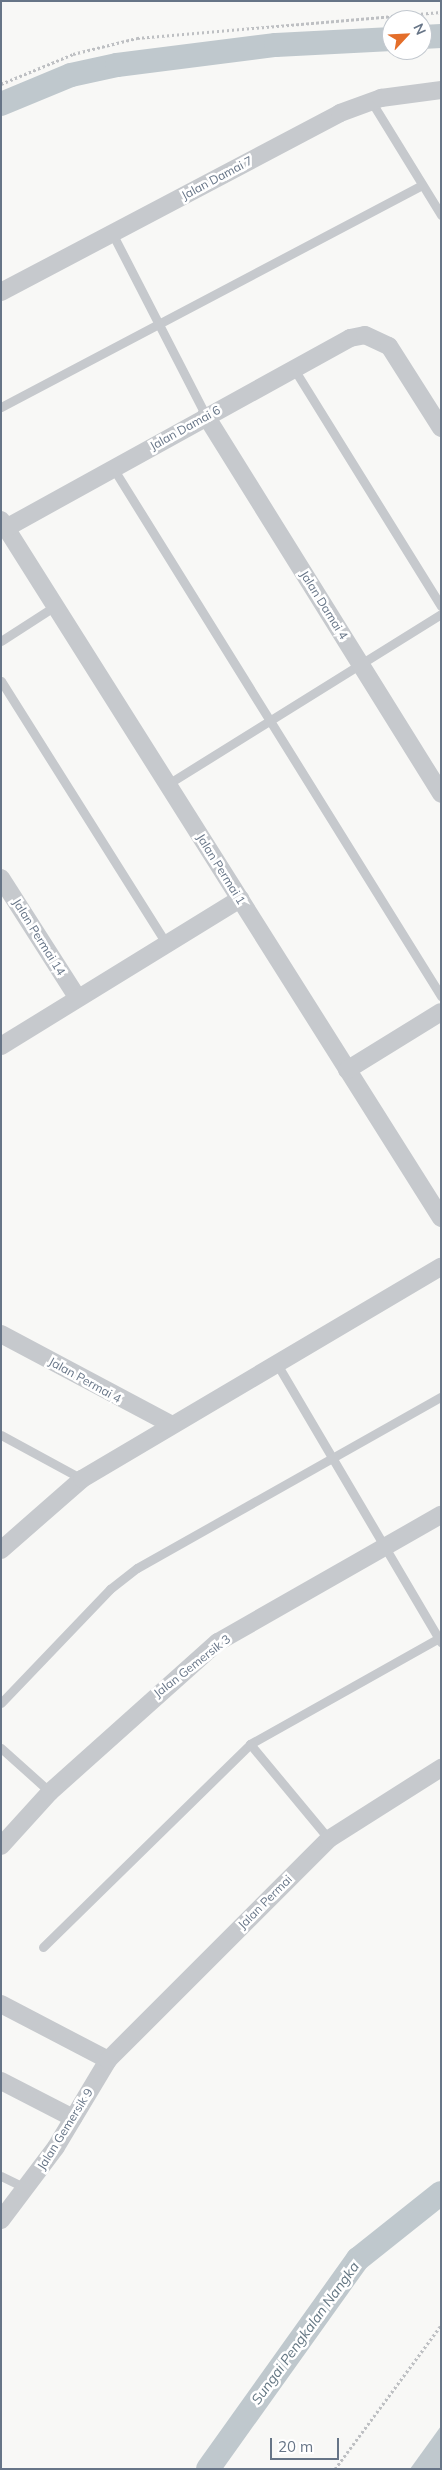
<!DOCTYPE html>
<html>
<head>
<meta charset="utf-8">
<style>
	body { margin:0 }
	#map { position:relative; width:442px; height:2470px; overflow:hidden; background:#f8f8f6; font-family:Mulish,sans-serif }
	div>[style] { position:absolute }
	.water>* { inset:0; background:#bfc8cd }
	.canal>* { height:24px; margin:-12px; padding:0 12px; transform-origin:12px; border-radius:12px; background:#bfc8cd }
	.path>* { height:3px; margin-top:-1.5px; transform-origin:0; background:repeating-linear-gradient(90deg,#bec0c3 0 2.5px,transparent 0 5px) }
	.service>* { height:9px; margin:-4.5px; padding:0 4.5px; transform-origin:4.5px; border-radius:4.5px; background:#c6c9cd }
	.minor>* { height:18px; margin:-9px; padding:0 9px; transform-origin:9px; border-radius:9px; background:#c6c9cd }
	span { translate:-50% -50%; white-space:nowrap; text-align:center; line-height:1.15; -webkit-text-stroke:5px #fff; paint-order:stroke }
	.street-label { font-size:12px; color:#677587 }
	.water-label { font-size:14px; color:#637682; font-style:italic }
	.frame { position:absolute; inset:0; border:2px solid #677587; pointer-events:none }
	.north { position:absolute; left:382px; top:10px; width:50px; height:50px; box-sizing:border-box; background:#fff; border:1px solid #c2c8cf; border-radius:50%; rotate:65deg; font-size:14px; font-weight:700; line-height:20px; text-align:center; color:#677587 }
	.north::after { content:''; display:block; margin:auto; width:18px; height:22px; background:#e46e2a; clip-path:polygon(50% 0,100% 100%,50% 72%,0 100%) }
	.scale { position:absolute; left:270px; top:2438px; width:69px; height:22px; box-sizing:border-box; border:2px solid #677587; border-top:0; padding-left:6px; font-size:15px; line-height:18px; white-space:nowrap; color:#677587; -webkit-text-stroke:4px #fff; paint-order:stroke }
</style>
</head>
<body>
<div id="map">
	<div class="water">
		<i style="clip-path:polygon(441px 2426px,441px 2469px,410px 2469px)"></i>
	</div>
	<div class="canal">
		<i style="left:422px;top:37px;width:19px;rotate:-3deg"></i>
		<i style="left:1px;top:104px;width:76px;rotate:-22.5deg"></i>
		<i style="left:71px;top:75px;width:47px;rotate:-12.3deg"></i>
		<i style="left:117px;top:65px;width:160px;rotate:-7.2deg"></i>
		<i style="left:276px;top:45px;width:116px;rotate:-3deg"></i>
		<i style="left:208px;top:2469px;width:258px;rotate:-54.5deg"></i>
		<i style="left:358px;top:2259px;width:106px;rotate:-38.5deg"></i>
	</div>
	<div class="path">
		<i style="left:1px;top:84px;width:78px;rotate:-22.6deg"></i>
		<i style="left:73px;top:54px;width:66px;rotate:-14deg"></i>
		<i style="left:137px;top:38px;width:305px;rotate:-4.9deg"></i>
		<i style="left:335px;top:2469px;width:179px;rotate:-53.6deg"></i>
	</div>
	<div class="service">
		<i style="left:371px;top:101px;width:134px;rotate:58.4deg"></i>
		<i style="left:112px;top:233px;width:206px;rotate:62.8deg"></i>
		<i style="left:294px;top:369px;width:279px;rotate:58.2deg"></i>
		<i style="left:1px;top:407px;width:476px;rotate:-27.8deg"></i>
		<i style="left:113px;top:468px;width:622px;rotate:58.15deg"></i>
		<i style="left:1px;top:641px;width:64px;rotate:-32.9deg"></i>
		<i style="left:1px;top:681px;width:310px;rotate:57.8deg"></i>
		<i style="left:168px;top:784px;width:322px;rotate:-31.9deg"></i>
		<i style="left:277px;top:1364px;width:323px;rotate:59.5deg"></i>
		<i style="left:1px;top:1435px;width:92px;rotate:28.5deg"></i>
		<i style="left:1px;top:1703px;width:158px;rotate:-46.3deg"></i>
		<i style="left:110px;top:1589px;width:34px;rotate:-38deg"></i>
		<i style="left:137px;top:1568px;width:349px;rotate:-29.4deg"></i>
		<i style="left:250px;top:1744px;width:124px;rotate:50.3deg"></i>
		<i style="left:1px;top:1748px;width:66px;rotate:41.9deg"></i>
		<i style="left:43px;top:1947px;width:290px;rotate:-44.4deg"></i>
		<i style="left:250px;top:1744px;width:219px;rotate:-29.3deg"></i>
		<i style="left:1px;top:2176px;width:28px;rotate:26deg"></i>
	</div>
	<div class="minor">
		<i style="left:1px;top:292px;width:383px;rotate:-27.8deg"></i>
		<i style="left:340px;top:113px;width:44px;rotate:-20.1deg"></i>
		<i style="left:381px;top:98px;width:61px;rotate:-7.6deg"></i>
		<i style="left:206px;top:416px;width:445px;rotate:58.1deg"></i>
		<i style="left:1px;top:520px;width:825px;rotate:57.77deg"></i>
		<i style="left:6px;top:528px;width:393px;rotate:-28.9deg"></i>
		<i style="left:350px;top:338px;width:15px;rotate:-11deg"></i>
		<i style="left:365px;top:335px;width:26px;rotate:25deg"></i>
		<i style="left:389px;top:346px;width:97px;rotate:57.6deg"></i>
		<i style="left:1px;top:878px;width:141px;rotate:57.4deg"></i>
		<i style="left:1px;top:1046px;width:281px;rotate:-31.6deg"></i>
		<i style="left:347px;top:1070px;width:110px;rotate:-31.7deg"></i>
		<i style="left:1px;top:1334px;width:191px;rotate:28deg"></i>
		<i style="left:1px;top:1550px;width:108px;rotate:-41.2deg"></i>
		<i style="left:82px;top:1479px;width:417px;rotate:-30.6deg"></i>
		<i style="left:1px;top:1846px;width:73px;rotate:-47.8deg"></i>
		<i style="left:50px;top:1792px;width:225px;rotate:-41.8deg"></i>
		<i style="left:218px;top:1642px;width:257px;rotate:-29.7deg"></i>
		<i style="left:1px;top:2004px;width:121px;rotate:27.6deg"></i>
		<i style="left:1px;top:2081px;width:81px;rotate:27.2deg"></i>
		<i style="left:1px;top:2220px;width:91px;rotate:-53deg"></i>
		<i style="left:56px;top:2147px;width:101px;rotate:-59.1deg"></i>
		<i style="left:108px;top:2060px;width:313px;rotate:-45deg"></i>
		<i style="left:329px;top:1839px;width:133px;rotate:-32.4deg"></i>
	</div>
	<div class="street-label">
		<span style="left:217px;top:178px;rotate:-28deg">Jalan Damai 7</span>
		<span style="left:185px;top:428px;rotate:-29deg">Jalan Damai 6</span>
		<span style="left:324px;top:605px;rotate:58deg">Jalan Damai 4</span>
		<span style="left:221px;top:869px;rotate:58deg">Jalan Permai 1</span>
		<span style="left:39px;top:937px;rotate:58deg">Jalan Permai 14</span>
		<span style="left:85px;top:1380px;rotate:29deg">Jalan Permai 4</span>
		<span style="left:192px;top:1666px;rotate:-38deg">Jalan Gemersik 3</span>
		<span style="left:265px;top:1902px;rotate:-45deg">Jalan Permai</span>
		<span style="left:65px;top:2129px;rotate:-58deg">Jalan Gemersik 9</span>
	</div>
	<div class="water-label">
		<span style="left:305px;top:2333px;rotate:-54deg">Sungai Pengkalan Nangka</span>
	</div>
	<div class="frame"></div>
	<div class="north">N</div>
	<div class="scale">20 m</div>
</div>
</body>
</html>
